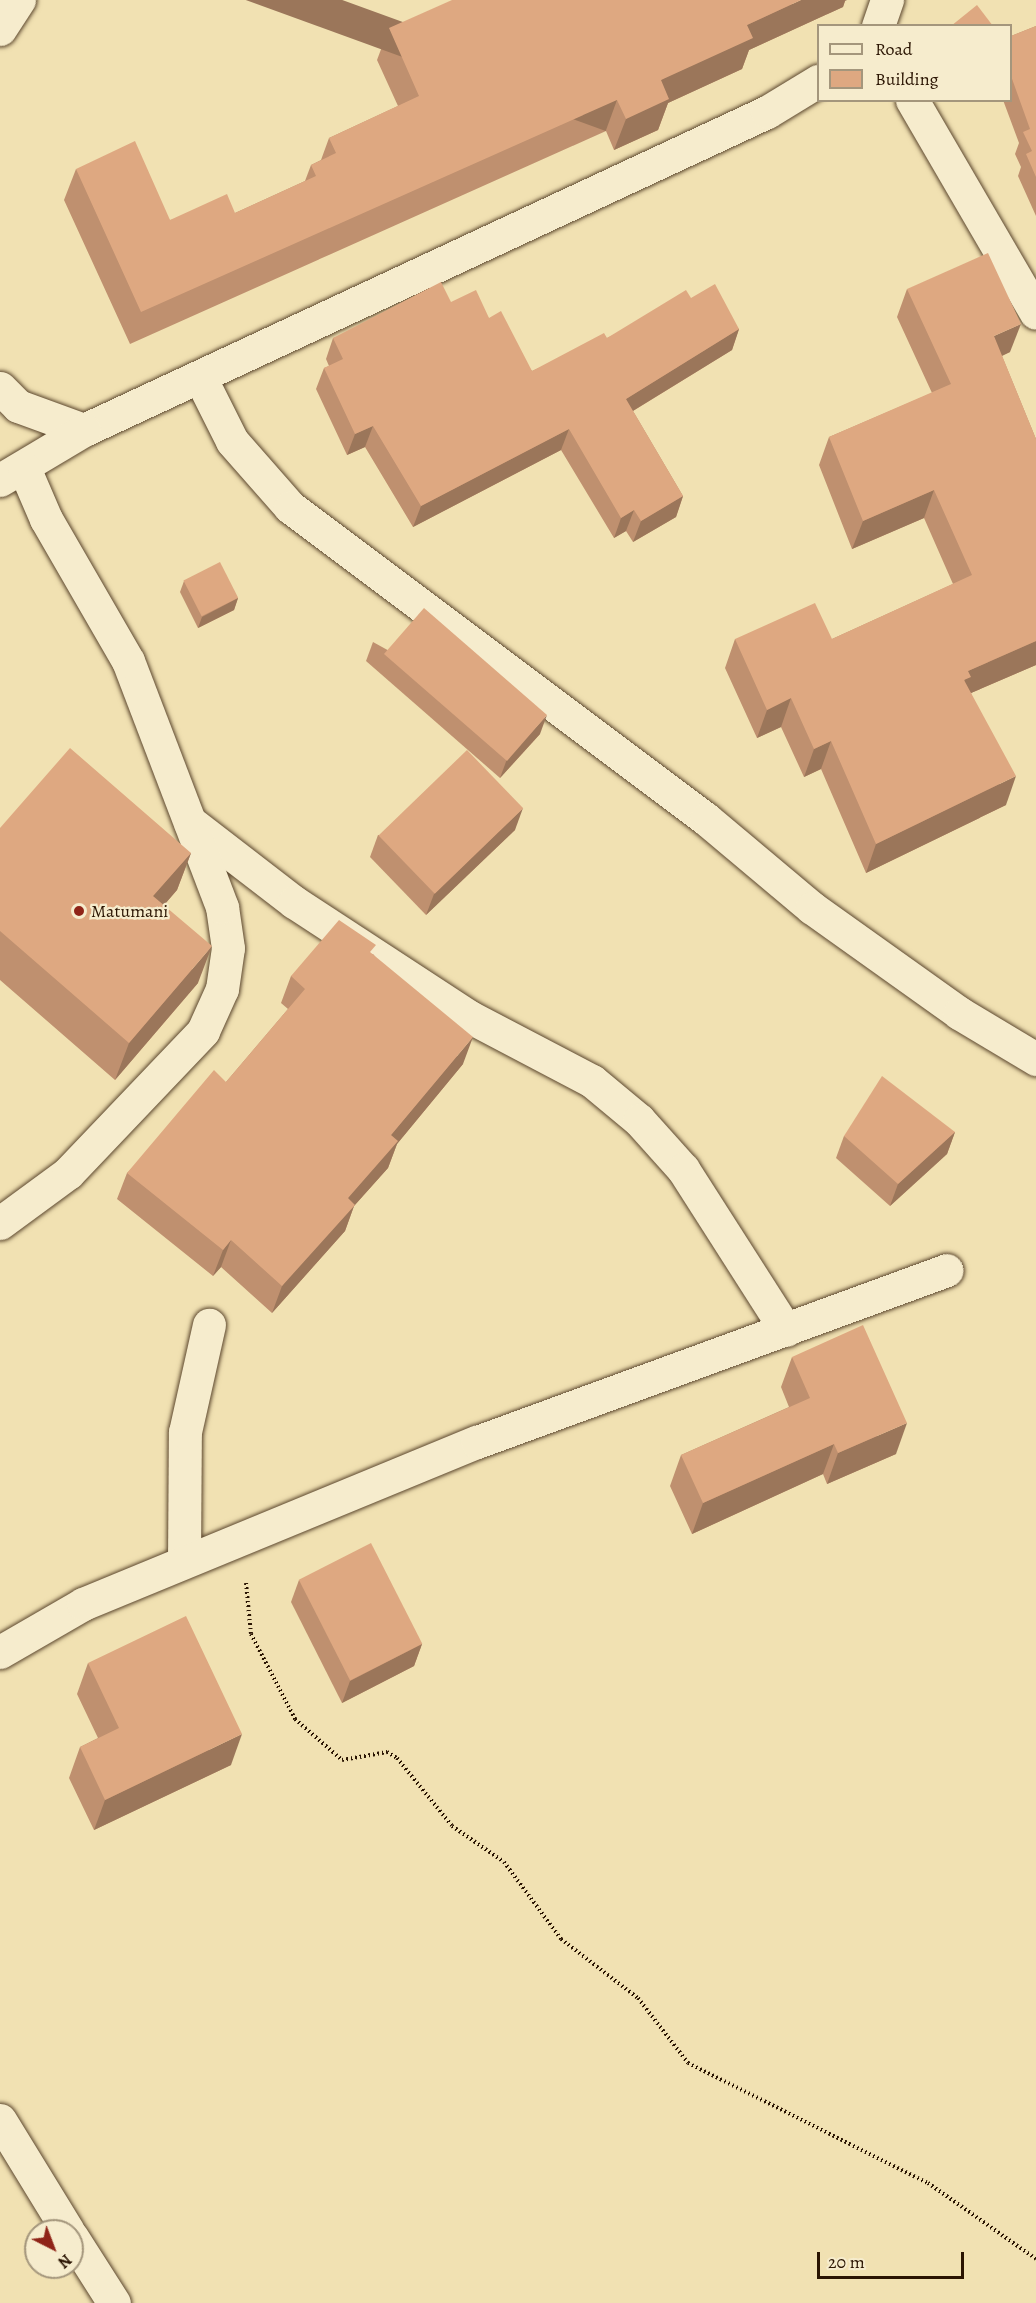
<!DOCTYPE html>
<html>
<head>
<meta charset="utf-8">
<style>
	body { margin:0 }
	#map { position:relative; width:1036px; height:2303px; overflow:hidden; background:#f1e1b2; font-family:Alegreya,serif }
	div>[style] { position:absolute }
	.path>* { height:4px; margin-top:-2px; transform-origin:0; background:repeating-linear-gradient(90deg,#2a1402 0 1.5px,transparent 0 4.5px) }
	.roads { filter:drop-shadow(0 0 2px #5c472e) drop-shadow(0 0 2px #5c472e) }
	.minor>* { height:33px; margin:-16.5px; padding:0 16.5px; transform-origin:16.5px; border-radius:16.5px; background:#f6eccd }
	.wall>* { inset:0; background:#bf906f }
	.shaded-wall>* { inset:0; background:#9b765a; transform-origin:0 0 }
	.building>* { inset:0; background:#dea881; transform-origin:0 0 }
	.dots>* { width:16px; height:16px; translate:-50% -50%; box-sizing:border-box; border:3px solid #f6eccd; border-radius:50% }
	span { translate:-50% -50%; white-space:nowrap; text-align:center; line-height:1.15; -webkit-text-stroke:4.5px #f6eccd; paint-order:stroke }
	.poi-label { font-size:18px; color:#2a1402 }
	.left { translate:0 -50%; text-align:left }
	.legend { position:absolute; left:817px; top:24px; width:195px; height:78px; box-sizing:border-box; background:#f6eccd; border:2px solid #a4967c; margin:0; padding:8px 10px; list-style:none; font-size:18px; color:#2a1402 }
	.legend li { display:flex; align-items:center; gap:12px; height:30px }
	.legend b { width:30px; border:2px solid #a4967c }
	.north { position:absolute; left:24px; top:2219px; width:60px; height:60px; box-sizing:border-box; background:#f6eccd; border:2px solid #a4967c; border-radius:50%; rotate:138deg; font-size:16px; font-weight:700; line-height:24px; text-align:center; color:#2a1402 }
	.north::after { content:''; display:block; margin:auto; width:21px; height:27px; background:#8f2418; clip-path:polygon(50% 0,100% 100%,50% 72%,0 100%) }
	.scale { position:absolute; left:817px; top:2252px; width:147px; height:27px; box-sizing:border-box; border:3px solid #2a1402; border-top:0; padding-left:8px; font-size:18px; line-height:21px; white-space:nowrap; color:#2a1402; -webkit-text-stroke:4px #f6eccd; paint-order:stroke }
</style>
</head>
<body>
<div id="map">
	<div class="path">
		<i style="left:246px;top:1583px;width:51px;rotate:84.4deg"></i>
		<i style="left:251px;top:1634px;width:96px;rotate:62.6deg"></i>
		<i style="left:295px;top:1719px;width:62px;rotate:41.1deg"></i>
		<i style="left:342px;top:1760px;width:46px;rotate:-10.1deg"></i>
		<i style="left:387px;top:1752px;width:12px;rotate:31deg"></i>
		<i style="left:397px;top:1758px;width:87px;rotate:51deg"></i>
		<i style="left:452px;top:1826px;width:63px;rotate:34.7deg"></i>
		<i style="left:504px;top:1862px;width:96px;rotate:53.5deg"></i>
		<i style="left:561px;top:1939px;width:97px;rotate:37.5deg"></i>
		<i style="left:638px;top:1998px;width:82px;rotate:52.4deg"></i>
		<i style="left:688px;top:2063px;width:268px;rotate:26.6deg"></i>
		<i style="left:928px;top:2183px;width:132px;rotate:35.1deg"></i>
	</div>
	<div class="roads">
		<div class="minor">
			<i style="left:878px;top:26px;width:28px;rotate:-71deg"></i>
			<i style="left:0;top:29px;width:35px;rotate:-57deg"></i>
			<i style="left:912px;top:100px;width:246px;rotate:59.8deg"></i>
			<i style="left:201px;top:379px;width:69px;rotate:63.4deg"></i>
			<i style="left:232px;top:441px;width:88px;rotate:48.7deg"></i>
			<i style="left:290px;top:507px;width:520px;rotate:36.87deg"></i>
			<i style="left:706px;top:819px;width:138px;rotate:40deg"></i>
			<i style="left:812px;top:908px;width:181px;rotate:35.5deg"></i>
			<i style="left:959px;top:1013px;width:90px;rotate:30.9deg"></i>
			<i style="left:0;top:388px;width:25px;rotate:45deg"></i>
			<i style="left:18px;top:406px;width:70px;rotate:20deg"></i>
			<i style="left:84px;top:430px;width:753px;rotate:-24.97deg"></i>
			<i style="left:767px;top:112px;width:60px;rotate:-31.3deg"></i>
			<i style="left:0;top:480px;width:98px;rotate:-30.8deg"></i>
			<i style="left:190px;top:822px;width:131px;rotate:37.6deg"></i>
			<i style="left:294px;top:902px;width:210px;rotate:33.2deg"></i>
			<i style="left:470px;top:1017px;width:138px;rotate:27.7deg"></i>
			<i style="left:592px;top:1081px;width:61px;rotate:39.7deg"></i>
			<i style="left:639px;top:1120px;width:66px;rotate:48.1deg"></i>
			<i style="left:683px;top:1169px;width:191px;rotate:57.4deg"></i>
			<i style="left:0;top:1223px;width:84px;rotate:-36.3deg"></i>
			<i style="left:68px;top:1173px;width:196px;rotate:-46.4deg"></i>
			<i style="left:203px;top:1031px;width:46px;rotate:-65.7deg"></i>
			<i style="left:222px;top:989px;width:41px;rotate:-81.7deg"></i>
			<i style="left:228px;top:948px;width:41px;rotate:-98.3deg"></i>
			<i style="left:222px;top:907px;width:263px;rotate:-110.9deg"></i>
			<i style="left:128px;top:661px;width:164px;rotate:-120deg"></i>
			<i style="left:46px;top:519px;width:56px;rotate:-113.3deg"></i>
			<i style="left:184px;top:1561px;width:129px;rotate:-89.6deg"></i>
			<i style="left:185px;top:1432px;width:110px;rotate:-77.4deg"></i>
			<i style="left:0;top:1652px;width:96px;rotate:-30deg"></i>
			<i style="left:83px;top:1604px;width:426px;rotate:-22.4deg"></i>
			<i style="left:477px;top:1442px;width:500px;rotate:-20.1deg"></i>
			<i style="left:0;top:2120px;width:130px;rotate:58.5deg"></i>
			<i style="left:72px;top:2237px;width:78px;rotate:57.5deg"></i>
		</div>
	</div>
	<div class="wall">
		<i style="clip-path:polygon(845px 1px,843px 7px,749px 50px,742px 69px,668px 103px,658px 130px,614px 150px,606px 131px,130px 344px,64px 200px,76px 169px,170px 220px,235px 213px,305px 181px,311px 165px,321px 160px,329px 138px,398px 106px,377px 60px,389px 28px)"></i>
		<i style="clip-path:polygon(1036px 26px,1036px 216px,1018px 176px,1021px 167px,1015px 154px,1019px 143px,1003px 100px,1011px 100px,1011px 36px)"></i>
		<i style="clip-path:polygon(907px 289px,1010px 352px,1002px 356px,1036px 439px,1036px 665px,971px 693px,1006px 805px,866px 873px,821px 769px,804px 777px,781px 727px,757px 738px,725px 668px,735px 639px,832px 639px,953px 584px,924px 518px,852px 549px,819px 465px,829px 437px,932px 393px,897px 317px)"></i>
		<i style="clip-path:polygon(691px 298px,739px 329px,732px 350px,633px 411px,683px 496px,676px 517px,633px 542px,626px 531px,614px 538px,561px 450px,413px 527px,365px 447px,347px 455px,316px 389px,324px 368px,329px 366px,326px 359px,333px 338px,451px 302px,489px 318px,532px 371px,607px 338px)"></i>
		<i style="clip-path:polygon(184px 581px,238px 598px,234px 610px,198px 628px,180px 592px)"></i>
		<i style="clip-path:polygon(373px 642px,540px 734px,500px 778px,366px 661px)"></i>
		<i style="clip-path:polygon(0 828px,191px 853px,177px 890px,164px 905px,198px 983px,115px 1080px,0 980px)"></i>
		<i style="clip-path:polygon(515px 830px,426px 915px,370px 857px,378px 835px)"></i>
		<i style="clip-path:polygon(373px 954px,463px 1064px,397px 1144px,388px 1168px,354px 1206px,345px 1231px,272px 1313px,221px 1267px,213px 1276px,117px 1199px,127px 1173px,226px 1082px,288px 1009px,281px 1003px,291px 976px)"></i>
		<i style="clip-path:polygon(955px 1132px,947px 1154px,890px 1206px,836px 1158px,844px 1136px)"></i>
		<i style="clip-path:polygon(792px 1357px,896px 1454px,827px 1484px,823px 1474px,692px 1534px,670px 1486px,681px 1455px,789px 1407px,781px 1387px)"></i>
		<i style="clip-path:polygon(299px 1580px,422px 1644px,414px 1666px,342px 1703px,291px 1602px)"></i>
		<i style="clip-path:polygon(88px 1663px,231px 1765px,94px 1830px,69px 1778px,80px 1747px,98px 1738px,77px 1694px)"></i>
	</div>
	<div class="shaded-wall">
		<i style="clip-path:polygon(801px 0,847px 0,845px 1px,843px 7px,749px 50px,742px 69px,668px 103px,658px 130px,614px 150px,626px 119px,661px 80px,747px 25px)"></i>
		<i style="left:617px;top:100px;width:33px;height:521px;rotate:110deg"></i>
		<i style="clip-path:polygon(1021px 324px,1010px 352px,984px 364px,994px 336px)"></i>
		<i style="clip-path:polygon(739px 329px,732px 350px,618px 420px,626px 399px)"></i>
		<i style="clip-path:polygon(373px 426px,365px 447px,347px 455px,355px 434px)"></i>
		<i style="clip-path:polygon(569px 429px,561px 450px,413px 527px,421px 506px)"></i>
		<i style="clip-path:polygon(934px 490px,924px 518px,852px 549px,863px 521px)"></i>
		<i style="clip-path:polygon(683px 496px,676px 517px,633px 542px,641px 521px)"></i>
		<i style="clip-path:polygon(634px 510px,626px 531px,614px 538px,621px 518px)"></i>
		<i style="clip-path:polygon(238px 598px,234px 610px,198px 628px,202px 617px)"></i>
		<i style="clip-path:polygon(1036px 641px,1036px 665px,964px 696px,954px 709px,968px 671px)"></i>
		<i style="clip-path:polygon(791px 698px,781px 727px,757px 738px,767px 710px)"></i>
		<i style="clip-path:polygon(547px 715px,540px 734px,500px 778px,507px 759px)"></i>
		<i style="clip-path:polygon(831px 741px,821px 769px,804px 777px,814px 749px)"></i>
		<i style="clip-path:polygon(1016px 776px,1006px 805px,866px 873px,876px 844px)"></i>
		<i style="clip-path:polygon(523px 808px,515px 830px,426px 915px,434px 894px)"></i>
		<i style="clip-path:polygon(191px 853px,177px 890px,140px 933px,153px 896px)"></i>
		<i style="clip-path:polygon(212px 946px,198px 983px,115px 1080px,129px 1043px)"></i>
		<i style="clip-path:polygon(473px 1037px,463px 1064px,397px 1144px,388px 1168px,354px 1206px,345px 1231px,272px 1313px,282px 1286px,348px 1198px,391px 1135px)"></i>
		<i style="clip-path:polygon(955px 1132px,947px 1154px,890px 1206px,898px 1184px)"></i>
		<i style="clip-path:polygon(231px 1240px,221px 1267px,213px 1276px,223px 1250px)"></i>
		<i style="clip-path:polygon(907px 1423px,896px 1454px,827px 1484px,838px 1453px)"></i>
		<i style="clip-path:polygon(834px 1444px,823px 1474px,692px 1534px,703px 1503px)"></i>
		<i style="clip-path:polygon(422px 1644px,414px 1666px,342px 1703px,350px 1681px)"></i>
		<i style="clip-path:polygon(242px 1734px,231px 1765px,94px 1830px,105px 1800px)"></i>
	</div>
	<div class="building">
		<i style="clip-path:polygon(452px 0,801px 0,747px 25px,753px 38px,661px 80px,669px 99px,626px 119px,617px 100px,141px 312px,76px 169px,135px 141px,170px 220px,227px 194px,235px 213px,316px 176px,311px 165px,336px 153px,329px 138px,419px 96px,389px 28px)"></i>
		<i style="clip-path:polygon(977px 5px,993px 26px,951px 26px)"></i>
		<i style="clip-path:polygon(1036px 26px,1036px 177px,1026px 154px,1032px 151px,1023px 132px,1030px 129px,1011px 76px,1011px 36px)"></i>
		<i style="clip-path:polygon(988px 253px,1021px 324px,994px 336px,1036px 439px,1036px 641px,968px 671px,971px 677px,964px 680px,1016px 776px,876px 844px,831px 741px,814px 749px,791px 698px,767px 710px,735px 639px,815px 603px,832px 639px,972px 575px,934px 490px,863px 521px,829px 437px,951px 384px,907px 289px)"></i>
		<i style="clip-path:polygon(441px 282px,451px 302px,476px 290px,489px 318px,501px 311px,532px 371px,604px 333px,607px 338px,686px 290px,691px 298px,715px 284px,739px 329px,626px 399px,683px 496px,641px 521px,634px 510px,621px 518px,569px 429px,421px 506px,373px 426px,355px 434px,324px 368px,343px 359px,333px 338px)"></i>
		<i style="left:220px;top:562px;width:40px;height:41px;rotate:63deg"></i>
		<i style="left:424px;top:608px;width:163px;height:61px;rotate:41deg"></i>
		<i style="clip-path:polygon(70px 748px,191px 853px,153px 896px,212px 946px,129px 1043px,0 931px,0 828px)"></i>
		<i style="left:467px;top:750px;width:81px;height:123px;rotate:46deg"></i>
		<i style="clip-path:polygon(339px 920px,376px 945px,370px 952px,473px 1037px,391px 1135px,398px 1141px,348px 1198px,355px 1205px,282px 1286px,231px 1240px,223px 1250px,127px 1173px,214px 1070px,226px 1082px,305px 989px,291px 976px)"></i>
		<i style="clip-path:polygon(882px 1076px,955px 1132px,898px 1184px,844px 1136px)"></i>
		<i style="clip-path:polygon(863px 1325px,907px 1423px,838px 1453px,834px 1444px,703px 1503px,681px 1455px,810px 1398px,792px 1357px)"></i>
		<i style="left:371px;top:1543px;width:113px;height:81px;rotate:63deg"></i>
		<i style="clip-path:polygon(186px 1616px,242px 1734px,105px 1800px,80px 1747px,119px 1728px,88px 1663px)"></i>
	</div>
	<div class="dots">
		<i style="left:79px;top:911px;background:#8f2418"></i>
	</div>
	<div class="poi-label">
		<span class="left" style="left:91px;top:911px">Matumani</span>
	</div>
	<ul class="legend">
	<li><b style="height:8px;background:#f6eccd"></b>Road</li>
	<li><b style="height:16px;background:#dea881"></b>Building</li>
	</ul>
	<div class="north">N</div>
	<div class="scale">20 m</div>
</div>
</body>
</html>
